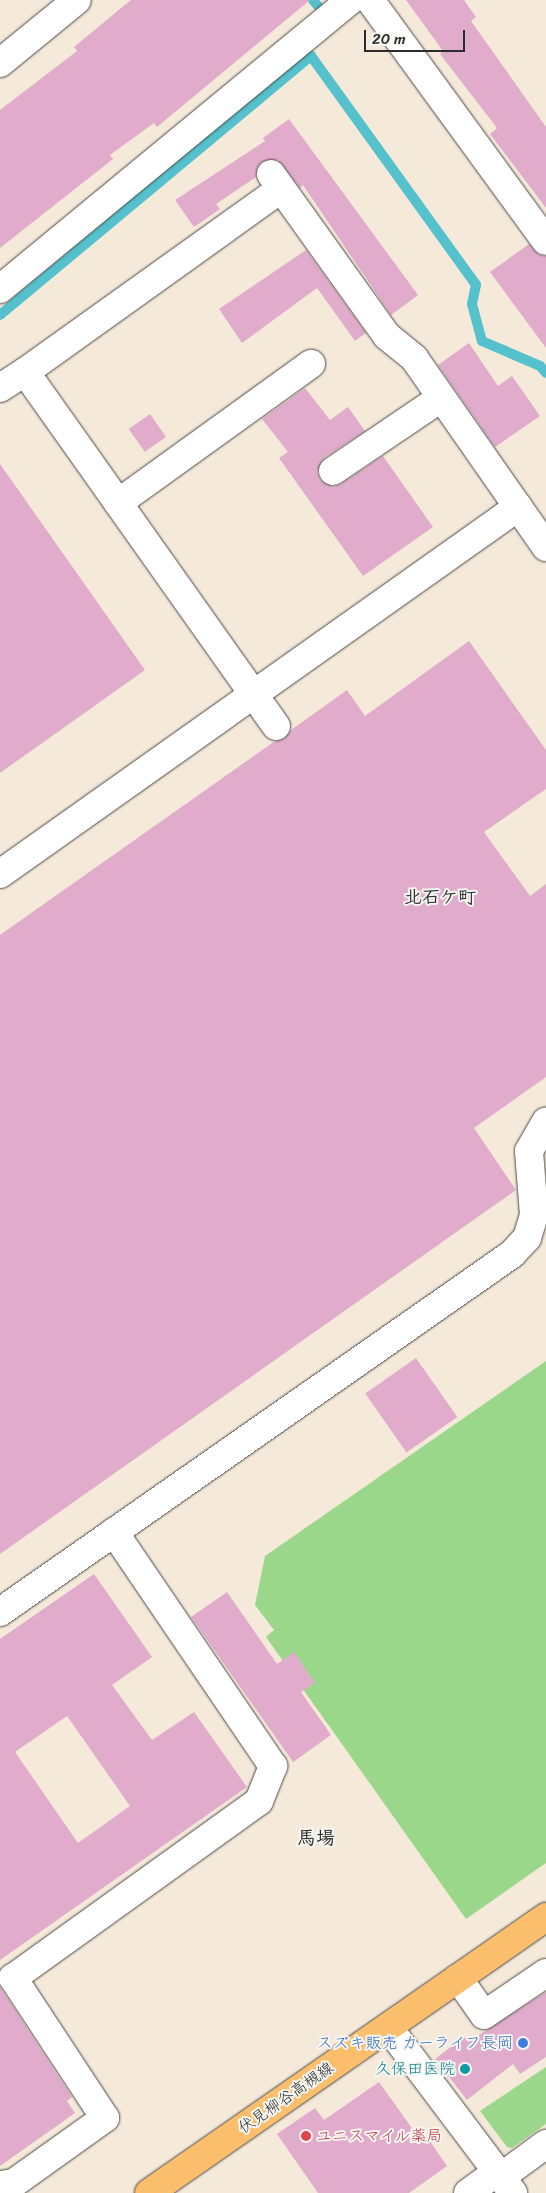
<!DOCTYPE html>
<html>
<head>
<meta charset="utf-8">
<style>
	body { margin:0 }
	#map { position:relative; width:546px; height:2193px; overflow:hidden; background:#f5e9da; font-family:Sriracha,"Klee One",sans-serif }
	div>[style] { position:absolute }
	.green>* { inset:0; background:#9bd78b }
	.stream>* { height:10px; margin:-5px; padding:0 5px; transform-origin:5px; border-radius:5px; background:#54c1cc }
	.building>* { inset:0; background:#e1accb; transform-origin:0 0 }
	.roads { filter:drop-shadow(0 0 1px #494845) drop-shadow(0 0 1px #494845) }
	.minor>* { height:28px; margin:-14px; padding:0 14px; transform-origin:14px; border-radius:14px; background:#fff }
	.major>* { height:28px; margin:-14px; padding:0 14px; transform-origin:14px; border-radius:14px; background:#fabe6d }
	.dots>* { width:14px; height:14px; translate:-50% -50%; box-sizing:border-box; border:2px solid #f6f6f2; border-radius:50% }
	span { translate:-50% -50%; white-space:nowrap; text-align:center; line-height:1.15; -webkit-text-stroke:4px #f6f6f2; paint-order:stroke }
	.shop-label { font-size:16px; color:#366cbe }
	.right { translate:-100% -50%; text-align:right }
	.culture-label { font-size:16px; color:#0d838f }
	.street-label { font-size:16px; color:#2b2b2b }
	.health-label { font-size:16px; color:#be3a42 }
	.left { translate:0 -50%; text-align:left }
	.neighbourhood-label { font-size:18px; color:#2b2b2b; font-weight:700 }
	.quarter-label { font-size:19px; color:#2b2b2b; font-weight:700 }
	.scale { position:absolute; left:364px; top:30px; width:101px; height:22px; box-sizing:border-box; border:2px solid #2b2b2b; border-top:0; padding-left:6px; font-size:15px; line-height:18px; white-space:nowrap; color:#2b2b2b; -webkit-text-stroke:4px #f6f6f2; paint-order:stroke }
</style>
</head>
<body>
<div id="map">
	<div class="green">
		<i style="clip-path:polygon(546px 1361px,546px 1863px,466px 1919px,266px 1637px,274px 1630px,255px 1605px,265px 1556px)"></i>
		<i style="clip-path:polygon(546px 2067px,546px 2124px,512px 2148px,507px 2147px,480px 2111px)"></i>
	</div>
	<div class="stream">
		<i style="left:313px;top:0;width:8px;rotate:50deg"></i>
		<i style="left:0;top:315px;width:405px;rotate:-39.8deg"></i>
		<i style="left:311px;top:56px;width:282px;rotate:54.2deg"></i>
		<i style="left:476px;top:285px;width:19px;rotate:102deg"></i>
		<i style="left:472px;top:304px;width:38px;rotate:75deg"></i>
		<i style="left:482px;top:341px;width:63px;rotate:23.3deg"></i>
		<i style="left:540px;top:366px;width:9px;rotate:49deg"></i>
	</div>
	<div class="building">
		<i style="clip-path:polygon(131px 0,310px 0,157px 127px,154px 123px,110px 155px,113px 159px,0 248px,0 110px,77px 51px,74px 47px)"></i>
		<i style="clip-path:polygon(406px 0,464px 0,476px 17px,471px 21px,546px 127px,546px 208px,490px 134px,497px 128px,440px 54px,443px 51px)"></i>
		<i style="clip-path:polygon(289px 119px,418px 295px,391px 315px,303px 185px,300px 188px,278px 160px,262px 162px,257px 168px,256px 177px,216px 204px,220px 209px,194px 227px,175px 200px,265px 141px,263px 138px)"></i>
		<i style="clip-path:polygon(529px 244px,539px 255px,546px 256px,546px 348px,490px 272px)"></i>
		<i style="clip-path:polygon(306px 250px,366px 333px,355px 341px,317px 288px,242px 343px,219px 309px)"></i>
		<i style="clip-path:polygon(469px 343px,498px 386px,512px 376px,540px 416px,495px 447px,438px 365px)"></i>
		<i style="clip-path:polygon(305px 388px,330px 420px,348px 407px,365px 431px,324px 458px,317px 472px,320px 480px,334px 487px,341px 484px,383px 456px,433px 527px,363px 576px,279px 458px,288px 452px,262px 419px)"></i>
		<i style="left:150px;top:414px;width:28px;height:26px;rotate:55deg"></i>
		<i style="clip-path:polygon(0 464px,145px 670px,0 773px)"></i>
		<i style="clip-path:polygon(469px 641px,546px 750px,546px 789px,484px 832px,530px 896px,546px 884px,546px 1077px,474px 1128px,516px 1190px,0 1554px,0 935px,275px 741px,285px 738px,291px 730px,347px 690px,365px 716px)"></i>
		<i style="left:416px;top:1358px;width:72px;height:62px;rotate:55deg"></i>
		<i style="clip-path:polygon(evenodd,94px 1574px,152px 1657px,112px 1685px,152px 1740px,194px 1712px,247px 1787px,0 1960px,0 1639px,94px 1574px,67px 1716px,130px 1806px,78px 1843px,15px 1752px,67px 1716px)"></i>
		<i style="clip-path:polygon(227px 1592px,277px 1664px,294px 1652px,315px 1683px,301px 1692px,331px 1735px,293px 1762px,191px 1617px)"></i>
		<i style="clip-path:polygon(0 1987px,72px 2097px,67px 2101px,75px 2113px,0 2166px)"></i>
		<i style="clip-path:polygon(546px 1992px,546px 2057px,520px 2074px,513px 2064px,467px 2100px,435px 2059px,464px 2037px,468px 2042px)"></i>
		<i style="clip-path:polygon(379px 2082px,419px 2138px,425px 2134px,447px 2166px,409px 2193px,318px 2193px,277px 2134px,315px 2108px,324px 2120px)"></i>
	</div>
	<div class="roads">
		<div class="minor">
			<i style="left:370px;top:0;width:298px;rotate:53.9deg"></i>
			<i style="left:0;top:63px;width:99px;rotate:-39.3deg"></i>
			<i style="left:271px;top:174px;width:199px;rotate:54.4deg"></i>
			<i style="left:387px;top:336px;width:35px;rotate:39deg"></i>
			<i style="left:414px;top:358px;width:182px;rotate:55.1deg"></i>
			<i style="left:0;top:289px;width:455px;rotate:-39.5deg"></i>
			<i style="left:0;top:388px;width:30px;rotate:-33deg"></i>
			<i style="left:333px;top:471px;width:130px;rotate:-34.1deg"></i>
			<i style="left:118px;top:503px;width:238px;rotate:-35.8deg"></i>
			<i style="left:276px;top:726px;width:434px;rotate:-125.3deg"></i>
			<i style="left:25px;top:372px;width:315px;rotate:-35.6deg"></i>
			<i style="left:0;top:874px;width:635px;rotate:-35.32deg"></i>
			<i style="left:518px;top:507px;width:49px;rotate:55deg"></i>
			<i style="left:0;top:1612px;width:625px;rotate:-34.96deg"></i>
			<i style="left:512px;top:1254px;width:22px;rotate:-47deg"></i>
			<i style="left:527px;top:1238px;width:24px;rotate:-73deg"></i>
			<i style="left:534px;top:1215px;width:64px;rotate:-94.5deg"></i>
			<i style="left:529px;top:1151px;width:34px;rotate:-60deg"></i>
			<i style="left:458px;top:1978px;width:45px;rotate:54.9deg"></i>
			<i style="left:484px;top:2015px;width:75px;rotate:-34.1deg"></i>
			<i style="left:388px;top:2027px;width:208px;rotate:53deg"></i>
			<i style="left:501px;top:2177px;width:56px;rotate:-36.3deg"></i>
			<i style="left:0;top:2185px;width:14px;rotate:-8deg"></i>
			<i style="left:14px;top:2183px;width:112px;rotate:-35.5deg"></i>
			<i style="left:105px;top:2118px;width:168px;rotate:-123.3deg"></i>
			<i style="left:13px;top:1978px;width:303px;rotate:-35.7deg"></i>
			<i style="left:259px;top:1801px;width:38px;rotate:-68deg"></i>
			<i style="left:273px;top:1766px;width:283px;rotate:-124.2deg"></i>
			<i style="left:468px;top:2193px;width:36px;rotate:-36deg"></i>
		</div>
		<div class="major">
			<i style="left:149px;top:2193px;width:484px;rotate:-34.8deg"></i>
		</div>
	</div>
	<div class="dots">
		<i style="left:523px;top:2043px;background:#3f7fe0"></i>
		<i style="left:465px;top:2069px;background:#0f9aa8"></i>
		<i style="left:306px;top:2136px;background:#e0444e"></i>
	</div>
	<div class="shop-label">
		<span class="right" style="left:513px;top:2043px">スズキ販売 カーライフ長岡</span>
	</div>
	<div class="culture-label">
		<span class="right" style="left:455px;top:2069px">久保田医院</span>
	</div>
	<div class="street-label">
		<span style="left:286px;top:2098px;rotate:-35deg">伏見柳谷高槻線</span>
	</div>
	<div class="health-label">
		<span class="left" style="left:316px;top:2136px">ユニスマイル薬局</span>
	</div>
	<div class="neighbourhood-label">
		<span style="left:440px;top:897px">北石ケ町</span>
	</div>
	<div class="quarter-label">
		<span style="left:316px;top:1838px">馬場</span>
	</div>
	<div class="scale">20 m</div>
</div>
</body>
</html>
